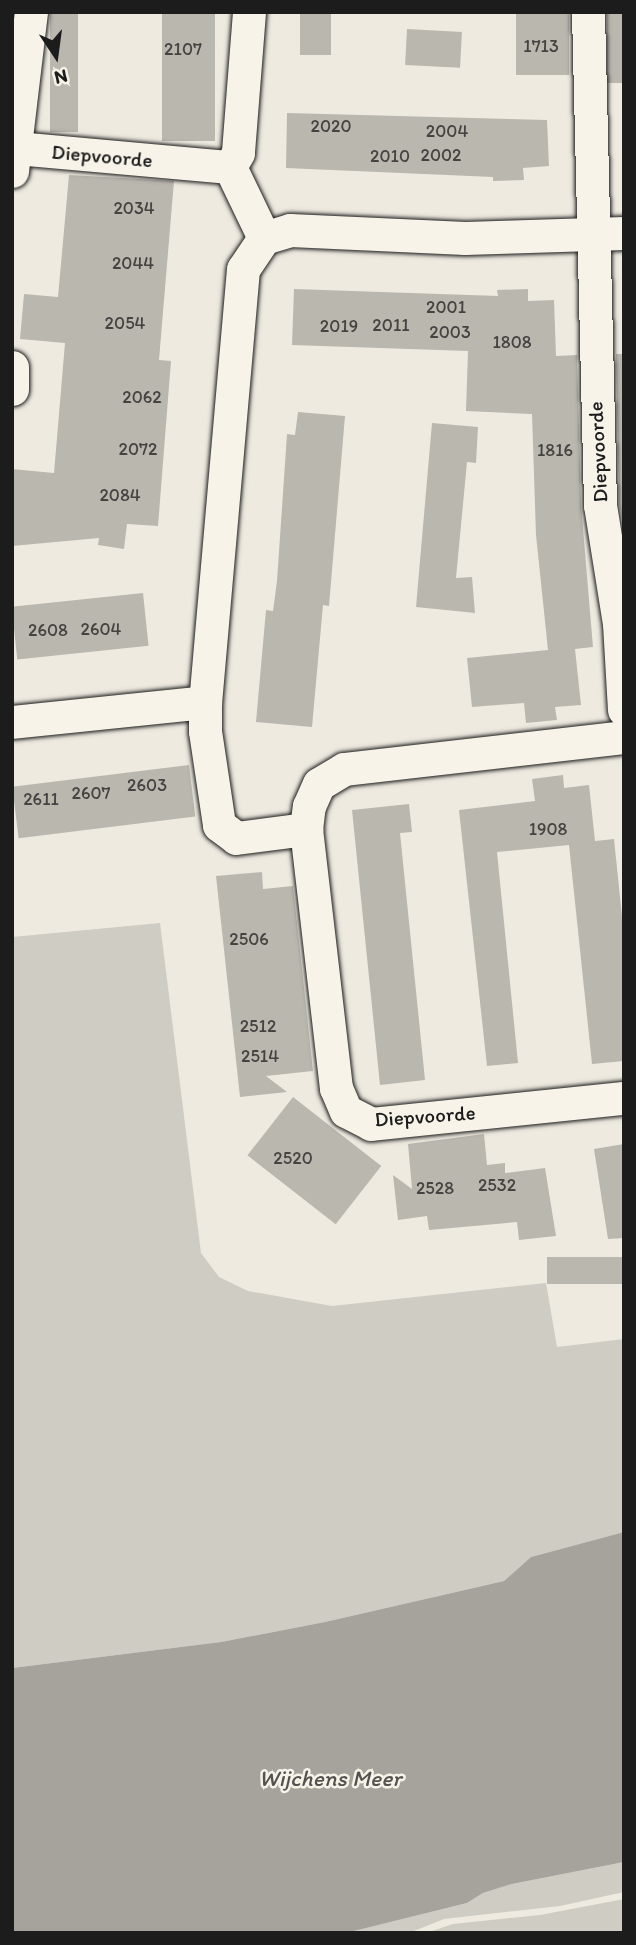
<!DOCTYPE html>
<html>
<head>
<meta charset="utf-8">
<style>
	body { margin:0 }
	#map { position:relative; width:636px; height:1945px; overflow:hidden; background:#eeeae0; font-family:Itim,sans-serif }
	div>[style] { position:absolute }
	.green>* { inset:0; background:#cfccc3 }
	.water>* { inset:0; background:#a6a39d }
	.building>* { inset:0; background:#bab7af; transform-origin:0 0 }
	.roads { filter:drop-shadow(0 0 2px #1c1c1c) drop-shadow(0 0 2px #1c1c1c) }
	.minor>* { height:33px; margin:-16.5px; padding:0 16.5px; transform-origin:16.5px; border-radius:16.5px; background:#f7f3e8 }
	span { translate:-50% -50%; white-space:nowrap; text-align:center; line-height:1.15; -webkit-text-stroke:5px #f7f3e8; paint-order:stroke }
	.number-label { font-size:18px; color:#444341 }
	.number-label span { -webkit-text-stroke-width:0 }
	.street-label { font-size:21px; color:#1c1c1c }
	.water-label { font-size:23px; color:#535250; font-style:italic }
	.frame { position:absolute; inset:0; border:14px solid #1c1c1c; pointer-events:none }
	.north { position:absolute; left:21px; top:21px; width:70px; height:70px; -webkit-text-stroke:5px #f7f3e8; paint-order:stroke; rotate:167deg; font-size:19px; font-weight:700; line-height:28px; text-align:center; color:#1c1c1c }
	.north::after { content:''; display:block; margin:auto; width:24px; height:32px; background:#1c1c1c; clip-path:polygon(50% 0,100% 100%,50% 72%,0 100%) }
</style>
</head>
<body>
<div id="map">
	<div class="green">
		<i style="clip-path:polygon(160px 923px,201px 1253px,219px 1277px,248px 1291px,332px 1306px,546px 1283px,557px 1347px,624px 1339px,624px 1532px,531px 1557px,504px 1581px,325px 1622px,221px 1642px,12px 1668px,12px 937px)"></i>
		<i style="clip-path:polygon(624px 1862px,624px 1892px,560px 1906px,444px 1919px,409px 1933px,346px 1933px,467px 1903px,483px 1893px,512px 1884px)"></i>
		<i style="clip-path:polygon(624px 1899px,624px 1933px,426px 1933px,453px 1924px,540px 1915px)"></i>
	</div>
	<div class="water">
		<i style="clip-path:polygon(624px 1532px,624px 1862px,512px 1884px,483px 1893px,467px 1903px,346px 1933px,12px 1933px,12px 1668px,221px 1642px,325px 1622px,504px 1581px,531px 1557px)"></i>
	</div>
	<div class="building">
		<i style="left:50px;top:12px;width:28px;height:120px"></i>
		<i style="left:162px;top:12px;width:53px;height:129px"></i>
		<i style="left:300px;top:12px;width:31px;height:43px"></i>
		<i style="left:516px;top:12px;width:53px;height:63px"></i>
		<i style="left:607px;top:12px;width:17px;height:71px"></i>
		<i style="left:407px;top:29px;width:55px;height:36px;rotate:3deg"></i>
		<i style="clip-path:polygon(287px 113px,547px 120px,549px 166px,523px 168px,524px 180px,493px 181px,493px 177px,286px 168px)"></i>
		<i style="clip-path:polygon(69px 175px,174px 181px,159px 360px,171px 361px,158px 526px,127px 524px,124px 549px,98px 545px,99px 538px,12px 546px,12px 469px,54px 473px,65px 343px,20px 339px,24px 294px,58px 297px)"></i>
		<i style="clip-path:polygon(294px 289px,498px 296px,497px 290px,528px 289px,528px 301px,554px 300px,556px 356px,577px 355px,581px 505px,593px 647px,575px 649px,581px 705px,555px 707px,557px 720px,526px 723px,524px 703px,472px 707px,467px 658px,548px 650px,536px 535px,532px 414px,466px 411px,468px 351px,292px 345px)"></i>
		<i style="clip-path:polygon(616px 354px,624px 354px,624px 531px,619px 503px)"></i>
		<i style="clip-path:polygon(298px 412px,345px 416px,329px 606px,323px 605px,312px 727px,256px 722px,266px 610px,273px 611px,277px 581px,287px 434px,295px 435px)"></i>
		<i style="clip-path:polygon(432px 423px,478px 427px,476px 463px,467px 462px,456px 578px,472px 577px,475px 613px,416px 607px)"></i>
		<i style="left:143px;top:593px;width:53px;height:132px;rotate:84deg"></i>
		<i style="left:189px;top:765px;width:52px;height:178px;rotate:83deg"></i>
		<i style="clip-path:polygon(563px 775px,564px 788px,589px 785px,595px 841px,614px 839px,624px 936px,624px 1061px,592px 1064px,569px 845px,497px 852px,518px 1063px,487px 1066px,459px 810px,535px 801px,532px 779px)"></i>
		<i style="clip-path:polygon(409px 804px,412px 832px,400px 833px,425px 1080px,380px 1085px,352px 810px)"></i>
		<i style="clip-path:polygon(262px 872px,263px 889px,293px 886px,313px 1071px,266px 1076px,287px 1092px,240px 1097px,216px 876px)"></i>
		<i style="left:293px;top:1097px;width:112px;height:74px;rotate:38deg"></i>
		<i style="clip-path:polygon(484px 1134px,487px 1165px,505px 1163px,505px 1173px,545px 1168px,556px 1236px,519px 1240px,517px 1222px,429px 1230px,427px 1216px,398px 1220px,393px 1175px,412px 1189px,408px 1144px)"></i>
		<i style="clip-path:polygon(624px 1144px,624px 1238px,608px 1239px,594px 1149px)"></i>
		<i style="left:624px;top:1257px;width:27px;height:77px;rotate:90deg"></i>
	</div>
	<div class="roads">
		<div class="minor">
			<i style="left:249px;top:12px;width:141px;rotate:94.5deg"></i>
			<i style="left:238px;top:153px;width:16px;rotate:120deg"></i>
			<i style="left:230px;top:167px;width:79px;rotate:64.4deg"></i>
			<i style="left:264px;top:238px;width:37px;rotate:124deg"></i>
			<i style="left:243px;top:269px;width:435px;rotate:95deg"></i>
			<i style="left:205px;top:702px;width:29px;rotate:90deg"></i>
			<i style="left:205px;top:731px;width:95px;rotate:81.5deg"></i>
			<i style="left:219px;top:825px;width:21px;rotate:37deg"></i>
			<i style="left:236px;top:838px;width:71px;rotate:-7.3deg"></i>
			<i style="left:306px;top:829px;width:23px;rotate:-83deg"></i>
			<i style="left:309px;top:806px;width:24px;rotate:-66deg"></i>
			<i style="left:319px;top:784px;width:29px;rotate:-31deg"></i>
			<i style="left:344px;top:769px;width:282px;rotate:-6.5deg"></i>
			<i style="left:588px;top:12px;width:493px;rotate:88.6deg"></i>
			<i style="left:600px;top:505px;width:120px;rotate:80.9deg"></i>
			<i style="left:619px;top:623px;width:87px;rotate:86.7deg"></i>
			<i style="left:16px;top:148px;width:215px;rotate:5.1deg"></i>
			<i style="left:12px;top:171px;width:160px;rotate:-83.2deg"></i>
			<i style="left:264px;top:238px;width:27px;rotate:-17deg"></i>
			<i style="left:290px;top:230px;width:175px;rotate:2.6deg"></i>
			<i style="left:465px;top:238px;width:159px;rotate:-1.8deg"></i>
			<i style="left:12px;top:367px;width:22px;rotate:90deg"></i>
			<i style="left:12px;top:722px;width:194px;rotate:-5.9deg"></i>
			<i style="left:306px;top:829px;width:261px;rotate:83.4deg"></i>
			<i style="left:336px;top:1088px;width:25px;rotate:67deg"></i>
			<i style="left:346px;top:1111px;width:28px;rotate:27deg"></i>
			<i style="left:371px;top:1124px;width:254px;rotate:-5.9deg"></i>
		</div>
	</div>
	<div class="number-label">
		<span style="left:541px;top:46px">1713</span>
		<span style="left:183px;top:49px">2107</span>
		<span style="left:331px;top:126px">2020</span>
		<span style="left:447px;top:131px">2004</span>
		<span style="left:441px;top:155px">2002</span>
		<span style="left:390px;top:156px">2010</span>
		<span style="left:134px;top:208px">2034</span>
		<span style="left:133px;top:263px">2044</span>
		<span style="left:446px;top:307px">2001</span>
		<span style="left:125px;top:323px">2054</span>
		<span style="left:391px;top:325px">2011</span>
		<span style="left:339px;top:326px">2019</span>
		<span style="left:450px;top:332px">2003</span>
		<span style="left:512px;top:342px">1808</span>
		<span style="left:142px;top:397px">2062</span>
		<span style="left:138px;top:449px">2072</span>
		<span style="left:555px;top:450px">1816</span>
		<span style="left:120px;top:495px">2084</span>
		<span style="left:101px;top:629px">2604</span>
		<span style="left:48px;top:630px">2608</span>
		<span style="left:147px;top:785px">2603</span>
		<span style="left:91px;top:793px">2607</span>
		<span style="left:41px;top:799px">2611</span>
		<span style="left:548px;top:829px">1908</span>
		<span style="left:249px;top:939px">2506</span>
		<span style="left:258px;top:1026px">2512</span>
		<span style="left:260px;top:1056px">2514</span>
		<span style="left:293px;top:1158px">2520</span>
		<span style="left:497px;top:1185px">2532</span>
		<span style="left:435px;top:1188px">2528</span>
	</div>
	<div class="street-label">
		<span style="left:102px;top:156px;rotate:5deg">Diepvoorde</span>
		<span style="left:598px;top:452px;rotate:-93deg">Diepvoorde</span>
		<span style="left:425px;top:1116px;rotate:-4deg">Diepvoorde</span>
	</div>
	<div class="water-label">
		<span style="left:330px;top:1778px">Wijchens Meer</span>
	</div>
	<div class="frame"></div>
	<div class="north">N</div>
</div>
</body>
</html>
